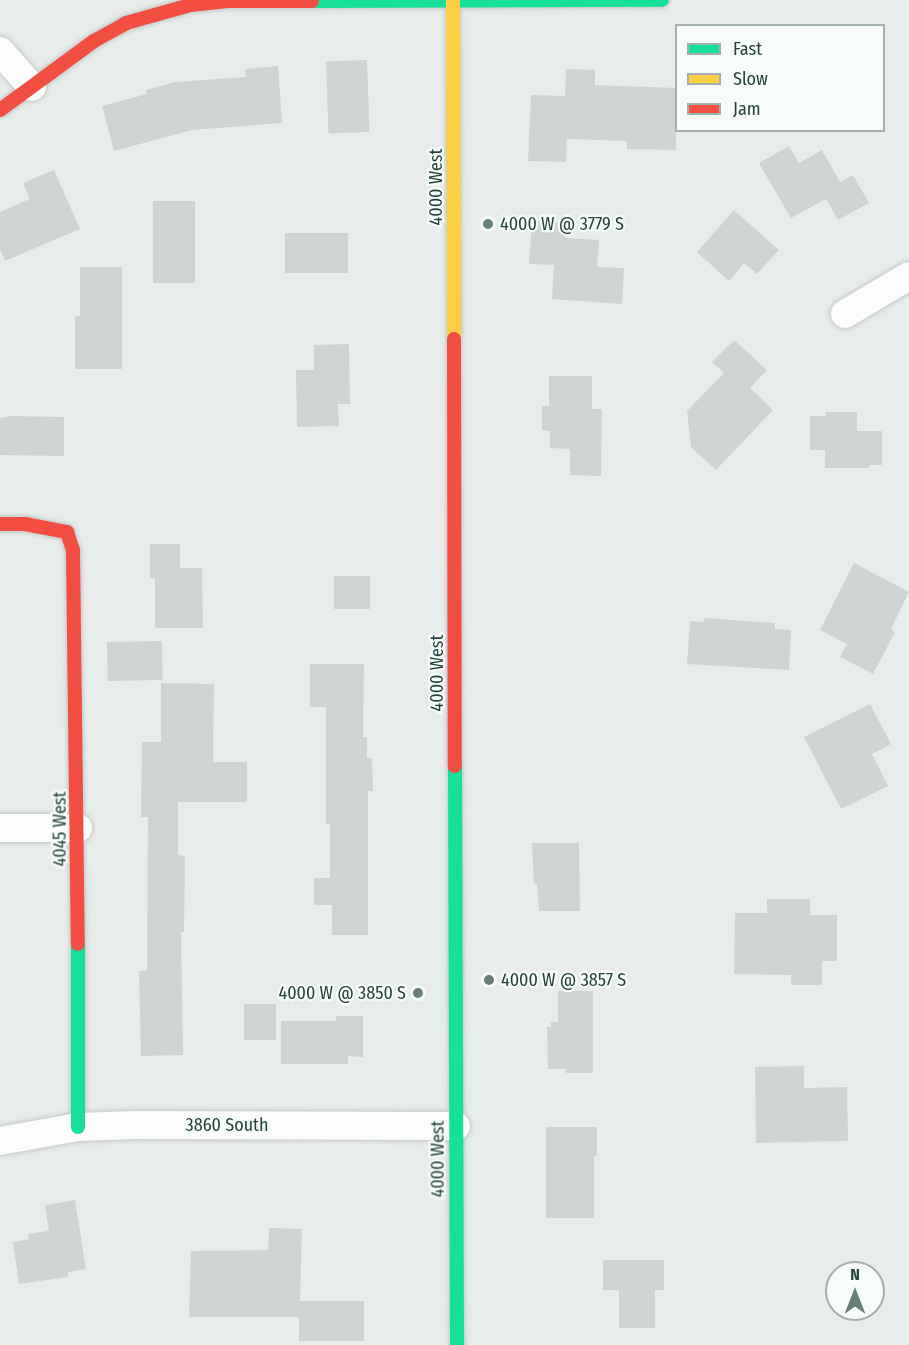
<!DOCTYPE html>
<html>
<head>
<meta charset="utf-8">
<style>
	body { margin:0 }
	#map { position:relative; width:909px; height:1345px; overflow:hidden; background:#e8edeb; font-family:"Fira Sans Condensed",sans-serif }
	div>[style] { position:absolute }
	.building>* { inset:0; background:#cfd4d2; transform-origin:0 0 }
	.roads { filter:drop-shadow(0 0 2px #c5cac8) drop-shadow(0 0 2px #c5cac8) }
	.street>* { height:28px; margin:-14px; padding:0 14px; transform-origin:14px; border-radius:14px; background:#fcfcfc }
	.fast>* { height:14px; margin:-7px; padding:0 7px; transform-origin:7px; border-radius:7px; background:#16e098 }
	.slow>* { height:14px; margin:-7px; padding:0 7px; transform-origin:7px; border-radius:7px; background:#ffcf43 }
	.jam>* { height:14px; margin:-7px; padding:0 7px; transform-origin:7px; border-radius:7px; background:#f24e42 }
	.dots>* { width:16px; height:16px; translate:-50% -50%; box-sizing:border-box; border:3px solid #f7fbf9; border-radius:50% }
	span { translate:-50% -50%; white-space:nowrap; text-align:center; line-height:1.15; -webkit-text-stroke:4.5px #f7fbf9; paint-order:stroke }
	.street-label { font-size:18px; color:#24423a }
	.poi-label { font-size:18px; color:#24423a }
	.left { translate:0 -50%; text-align:left }
	.right { translate:-100% -50%; text-align:right }
	.legend { position:absolute; left:675px; top:24px; width:210px; height:108px; box-sizing:border-box; background:#f7fbf9; border:2px solid #a3b1ad; margin:0; padding:8px 10px; list-style:none; font-size:18px; color:#24423a }
	.legend li { display:flex; align-items:center; gap:12px; height:30px }
	.legend b { width:30px; border:2px solid #a3b1ad }
	.north { position:absolute; left:825px; top:1261px; width:60px; height:60px; box-sizing:border-box; background:#f7fbf9; border:2px solid #a3b1ad; border-radius:50%; rotate:0deg; font-size:16px; font-weight:700; line-height:24px; text-align:center; color:#24423a }
	.north::after { content:''; display:block; margin:auto; width:21px; height:27px; background:#697e78; clip-path:polygon(50% 0,100% 100%,50% 72%,0 100%) }
</style>
</head>
<body>
<div id="map">
	<div class="building">
		<i style="left:367px;top:60px;width:72px;height:41px;rotate:88deg"></i>
		<i style="clip-path:polygon(278px 66px,282px 123px,192px 130px,114px 151px,102px 106px,147px 94px,146px 90px,175px 82px,246px 77px,245px 69px)"></i>
		<i style="clip-path:polygon(566px 69px,595px 70px,595px 85px,676px 88px,676px 150px,627px 149px,627px 141px,567px 139px,566px 162px,528px 161px,531px 95px,565px 96px)"></i>
		<i style="clip-path:polygon(789px 146px,799px 163px,822px 150px,840px 182px,853px 175px,869px 203px,838px 220px,826px 199px,791px 218px,759px 163px)"></i>
		<i style="clip-path:polygon(54px 170px,80px 229px,5px 261px,0 249px,0 212px,30px 199px,23px 183px)"></i>
		<i style="left:153px;top:201px;width:42px;height:82px"></i>
		<i style="clip-path:polygon(734px 210px,779px 250px,757px 274px,744px 263px,729px 281px,697px 252px)"></i>
		<i style="clip-path:polygon(532px 220px,566px 223px,565px 238px,599px 240px,597px 267px,624px 268px,622px 304px,552px 299px,554px 265px,529px 264px)"></i>
		<i style="left:348px;top:233px;width:40px;height:63px;rotate:90deg"></i>
		<i style="clip-path:polygon(80px 267px,122px 267px,122px 369px,75px 369px,75px 316px,80px 316px)"></i>
		<i style="clip-path:polygon(734px 340px,767px 370px,750px 388px,773px 410px,716px 470px,691px 447px,687px 411px,724px 373px,712px 362px)"></i>
		<i style="clip-path:polygon(349px 344px,350px 404px,338px 404px,339px 426px,297px 427px,296px 370px,314px 370px,314px 345px)"></i>
		<i style="clip-path:polygon(549px 376px,592px 376px,592px 409px,602px 409px,601px 476px,570px 475px,570px 449px,550px 448px,550px 431px,542px 430px,542px 406px,549px 406px)"></i>
		<i style="clip-path:polygon(826px 412px,857px 412px,857px 431px,882px 431px,882px 465px,869px 465px,869px 468px,825px 468px,825px 450px,810px 450px,810px 416px,826px 416px)"></i>
		<i style="clip-path:polygon(12px 416px,64px 417px,64px 456px,0 455px,0 418px)"></i>
		<i style="clip-path:polygon(150px 544px,180px 544px,180px 568px,202px 568px,203px 628px,155px 628px,155px 578px,150px 578px)"></i>
		<i style="clip-path:polygon(854px 563px,909px 592px,891px 629px,895px 632px,873px 674px,840px 657px,847px 644px,820px 630px)"></i>
		<i style="left:334px;top:576px;width:36px;height:33px"></i>
		<i style="clip-path:polygon(704px 618px,775px 623px,775px 629px,791px 630px,789px 670px,687px 664px,690px 621px,704px 622px)"></i>
		<i style="left:162px;top:641px;width:39px;height:55px;rotate:89deg"></i>
		<i style="clip-path:polygon(310px 664px,364px 664px,363px 737px,367px 737px,367px 758px,372px 758px,373px 791px,368px 791px,368px 935px,332px 935px,332px 905px,314px 905px,314px 878px,330px 878px,330px 824px,326px 824px,326px 707px,310px 707px)"></i>
		<i style="clip-path:polygon(161px 683px,214px 684px,213px 762px,247px 762px,247px 802px,178px 802px,178px 855px,185px 856px,184px 932px,181px 932px,183px 1055px,141px 1056px,139px 971px,147px 971px,148px 817px,141px 817px,142px 742px,161px 742px)"></i>
		<i style="clip-path:polygon(870px 704px,891px 744px,872px 754px,888px 786px,841px 809px,804px 737px)"></i>
		<i style="clip-path:polygon(532px 843px,579px 843px,580px 911px,539px 911px,537px 884px,534px 884px)"></i>
		<i style="clip-path:polygon(767px 899px,810px 899px,810px 915px,837px 915px,837px 961px,822px 961px,822px 985px,791px 985px,791px 975px,734px 974px,735px 913px,767px 913px)"></i>
		<i style="clip-path:polygon(558px 991px,593px 991px,593px 1073px,566px 1073px,566px 1069px,548px 1069px,547px 1027px,551px 1027px,551px 1022px,558px 1022px)"></i>
		<i style="left:244px;top:1004px;width:32px;height:36px"></i>
		<i style="clip-path:polygon(336px 1016px,363px 1016px,363px 1057px,348px 1056px,348px 1064px,281px 1064px,281px 1021px,336px 1021px)"></i>
		<i style="clip-path:polygon(804px 1066px,804px 1088px,847px 1087px,848px 1141px,756px 1143px,755px 1067px)"></i>
		<i style="clip-path:polygon(546px 1127px,597px 1127px,597px 1156px,594px 1156px,594px 1218px,546px 1218px)"></i>
		<i style="clip-path:polygon(75px 1200px,86px 1269px,68px 1272px,68px 1277px,19px 1284px,13px 1242px,29px 1239px,28px 1234px,49px 1231px,45px 1205px)"></i>
		<i style="clip-path:polygon(269px 1228px,302px 1229px,300px 1301px,364px 1301px,364px 1341px,299px 1341px,299px 1317px,189px 1317px,191px 1251px,268px 1250px)"></i>
		<i style="clip-path:polygon(603px 1260px,664px 1260px,664px 1290px,655px 1290px,655px 1328px,619px 1328px,619px 1290px,603px 1290px)"></i>
	</div>
	<div class="roads">
		<div class="street">
			<i style="left:0;top:51px;width:48px;rotate:48.4deg"></i>
			<i style="left:845px;top:314px;width:74px;rotate:-30.7deg"></i>
			<i style="left:0;top:828px;width:78px"></i>
			<i style="left:0;top:1141px;width:79px;rotate:-10.2deg"></i>
			<i style="left:78px;top:1127px;width:58px;rotate:-2deg"></i>
			<i style="left:136px;top:1125px;width:320px;rotate:0.2deg"></i>
		</div>
		<div class="fast">
			<i style="left:312px;top:1px;width:350px;rotate:-0.2deg"></i>
			<i style="left:455px;top:766px;width:579px;rotate:89.8deg"></i>
			<i style="left:78px;top:944px;width:183px;rotate:90deg"></i>
		</div>
		<div class="slow">
			<i style="left:453px;top:0;width:339px;rotate:89.8deg"></i>
		</div>
		<div class="jam">
			<i style="left:0;top:110px;width:117px;rotate:-36.3deg"></i>
			<i style="left:94px;top:41px;width:37px;rotate:-29deg"></i>
			<i style="left:126px;top:23px;width:66px;rotate:-15.7deg"></i>
			<i style="left:190px;top:5px;width:38px;rotate:-6deg"></i>
			<i style="left:228px;top:1px;width:84px"></i>
			<i style="left:454px;top:339px;width:427px;rotate:89.9deg"></i>
			<i style="left:0;top:524px;width:25px"></i>
			<i style="left:25px;top:524px;width:43px;rotate:10.8deg"></i>
			<i style="left:67px;top:532px;width:20px;rotate:72deg"></i>
			<i style="left:73px;top:551px;width:393px;rotate:89.3deg"></i>
		</div>
	</div>
	<div class="dots">
		<i style="left:488px;top:224px;background:#697e78"></i>
		<i style="left:489px;top:980px;background:#697e78"></i>
		<i style="left:418px;top:993px;background:#697e78"></i>
	</div>
	<div class="street-label">
		<span style="left:436px;top:187px;rotate:-90deg">4000 West</span>
		<span style="left:437px;top:673px;rotate:-90deg">4000 West</span>
		<span style="left:60px;top:829px;rotate:-90deg">4045 West</span>
		<span style="left:227px;top:1125px">3860 South</span>
		<span style="left:438px;top:1159px;rotate:-90deg">4000 West</span>
	</div>
	<div class="poi-label">
		<span class="left" style="left:500px;top:224px">4000 W @ 3779 S</span>
		<span class="left" style="left:501px;top:980px">4000 W @ 3857 S</span>
		<span class="right" style="left:406px;top:993px">4000 W @ 3850 S</span>
	</div>
	<ul class="legend">
	<li><b style="height:8px;background:#16e098"></b>Fast</li>
	<li><b style="height:8px;background:#ffcf43"></b>Slow</li>
	<li><b style="height:8px;background:#f24e42"></b>Jam</li>
	</ul>
	<div class="north">N</div>
</div>
</body>
</html>
